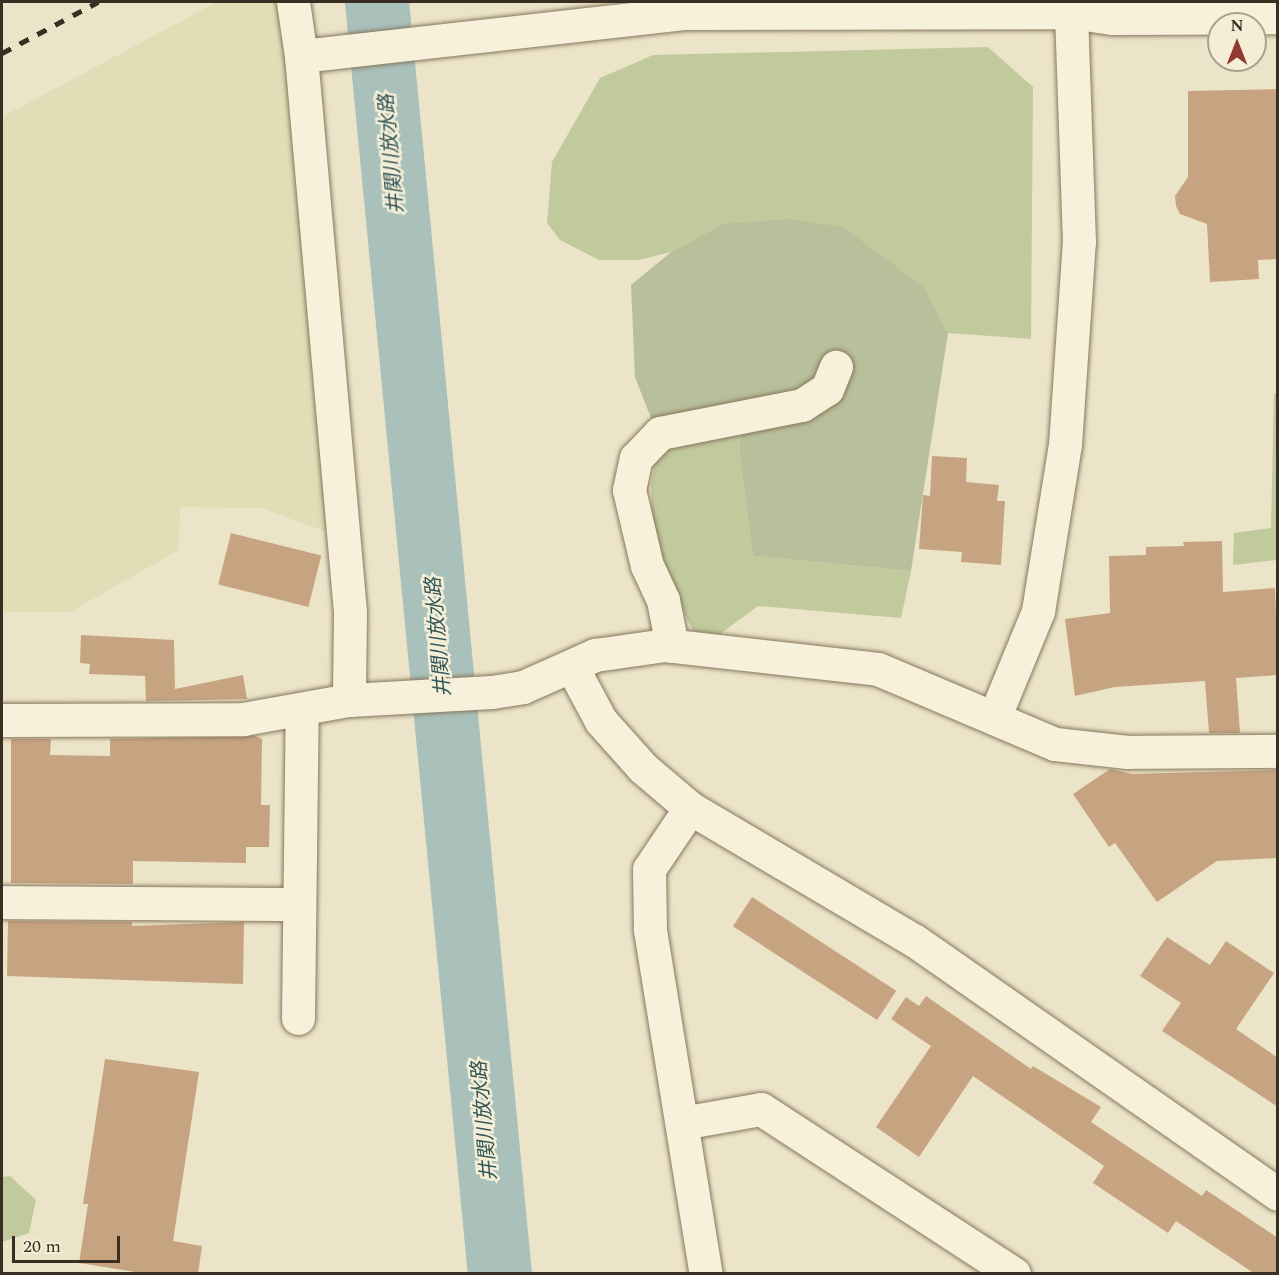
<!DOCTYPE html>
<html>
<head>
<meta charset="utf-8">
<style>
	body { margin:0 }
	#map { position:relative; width:1279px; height:1275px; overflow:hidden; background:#ece4c8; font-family:Spectral,"Noto Sans JP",serif }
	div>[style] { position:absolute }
	.farmland>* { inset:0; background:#e1ddb6 }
	.green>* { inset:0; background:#c1ca9c }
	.cemetery>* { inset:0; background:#b8bf9b }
	.river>* { height:64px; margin:-32px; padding:0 32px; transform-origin:32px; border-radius:32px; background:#a9c0bb }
	.building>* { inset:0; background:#c7a481; transform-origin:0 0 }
	.roads { filter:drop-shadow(0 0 2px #87775e) drop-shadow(0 0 2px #87775e) }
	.minor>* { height:33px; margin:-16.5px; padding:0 16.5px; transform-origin:16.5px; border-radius:16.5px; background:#f7f1db }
	.rail>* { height:4.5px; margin-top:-2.25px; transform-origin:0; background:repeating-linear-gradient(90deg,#382e21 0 10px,transparent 0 20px) }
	span { translate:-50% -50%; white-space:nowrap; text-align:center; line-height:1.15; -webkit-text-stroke:5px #f4eed7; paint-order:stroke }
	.water-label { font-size:20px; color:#315657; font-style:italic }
	.frame { position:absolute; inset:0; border:3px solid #382e21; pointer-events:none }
	.north { position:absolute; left:1207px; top:12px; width:60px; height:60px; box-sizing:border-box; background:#f4eed7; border:2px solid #a9a18e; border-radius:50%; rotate:0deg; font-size:16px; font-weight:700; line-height:24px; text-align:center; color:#382e21 }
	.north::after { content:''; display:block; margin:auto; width:21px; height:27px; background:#923932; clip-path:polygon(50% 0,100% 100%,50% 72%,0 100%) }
	.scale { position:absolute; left:12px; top:1236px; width:108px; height:27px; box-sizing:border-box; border:3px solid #382e21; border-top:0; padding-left:8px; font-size:18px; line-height:21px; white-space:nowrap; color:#382e21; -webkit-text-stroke:4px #f4eed7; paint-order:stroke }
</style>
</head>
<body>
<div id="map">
	<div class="farmland">
		<i style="clip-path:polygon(217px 2px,279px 2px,286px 44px,327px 532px,261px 508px,180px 507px,179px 550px,70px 612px,2px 612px,2px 117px)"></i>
	</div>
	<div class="green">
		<i style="clip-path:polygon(988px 47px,1033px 87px,1031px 339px,948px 333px,925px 288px,722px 224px,671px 252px,639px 260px,599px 260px,560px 240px,547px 223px,552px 162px,600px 78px,653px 55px)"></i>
		<i style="clip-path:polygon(1274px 393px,1278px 394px,1277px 560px,1233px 565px,1234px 533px,1271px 528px)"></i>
		<i style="clip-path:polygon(742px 426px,739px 451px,753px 556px,911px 571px,901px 618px,758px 606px,720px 634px,693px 631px,653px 550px,651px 486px,655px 463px,677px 440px)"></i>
		<i style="clip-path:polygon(10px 1176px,36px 1200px,29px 1233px,2px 1242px,2px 1177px)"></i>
	</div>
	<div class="cemetery">
		<i style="clip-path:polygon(790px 219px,843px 227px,925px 288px,948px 333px,911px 571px,753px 556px,739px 451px,743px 414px,656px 431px,635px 377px,631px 285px,671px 252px,722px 224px)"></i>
	</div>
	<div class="river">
		<i style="left:377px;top:2px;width:1278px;rotate:84.48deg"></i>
	</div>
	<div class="building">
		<i style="clip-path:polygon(1278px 89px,1278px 259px,1258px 260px,1259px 279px,1210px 282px,1207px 224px,1180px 214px,1176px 206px,1175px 196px,1188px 177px,1188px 91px)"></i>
		<i style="clip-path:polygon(932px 456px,967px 458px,966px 482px,999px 485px,997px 501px,1005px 501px,1001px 565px,961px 562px,962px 552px,919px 549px,923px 495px,930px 496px)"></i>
		<i style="left:231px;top:533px;width:93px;height:53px;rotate:14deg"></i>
		<i style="clip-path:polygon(1222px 541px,1223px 592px,1275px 588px,1278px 675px,1236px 678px,1240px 733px,1209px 733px,1205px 681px,1115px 687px,1075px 696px,1065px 619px,1110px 613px,1109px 556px,1146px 555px,1146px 547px,1184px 546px,1183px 542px)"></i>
		<i style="clip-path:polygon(81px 635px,174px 640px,175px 689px,243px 675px,247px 699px,146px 701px,145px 676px,89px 674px,90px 664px,80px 663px)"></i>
		<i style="clip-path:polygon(255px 736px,262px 739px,261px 805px,270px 805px,269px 847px,246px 847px,246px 863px,133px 861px,133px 884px,11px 883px,11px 739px,51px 739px,50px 755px,110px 756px,110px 739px)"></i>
		<i style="clip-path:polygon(1110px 769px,1132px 774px,1278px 770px,1278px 858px,1217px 861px,1157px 902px,1115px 843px,1109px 847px,1073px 794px)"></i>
		<i style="left:752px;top:897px;width:172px;height:35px;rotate:33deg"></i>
		<i style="clip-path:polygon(8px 921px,132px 922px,132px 926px,244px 922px,243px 984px,7px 976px)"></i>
		<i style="clip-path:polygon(1167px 937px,1210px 965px,1226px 941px,1274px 973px,1236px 1029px,1278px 1058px,1278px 1107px,1162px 1031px,1181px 1003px,1140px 976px)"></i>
		<i style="clip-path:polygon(926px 996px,1031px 1069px,1033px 1066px,1101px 1107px,1091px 1122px,1202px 1196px,1206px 1190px,1278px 1238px,1278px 1274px,1255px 1274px,1176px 1221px,1168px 1233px,1093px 1183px,1104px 1166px,973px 1076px,919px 1157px,876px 1127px,931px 1046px,891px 1019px,906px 997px,919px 1006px)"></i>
		<i style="clip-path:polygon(105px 1059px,199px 1072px,173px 1241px,202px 1246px,198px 1274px,148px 1274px,79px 1263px,88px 1204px,83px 1204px)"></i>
	</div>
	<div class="roads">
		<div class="minor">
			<i style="left:293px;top:2px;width:55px;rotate:81.6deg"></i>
			<i style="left:301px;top:56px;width:558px;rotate:84.96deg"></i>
			<i style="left:350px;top:612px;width:88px;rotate:90.7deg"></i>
			<i style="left:301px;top:56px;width:384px;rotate:-6.4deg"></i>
			<i style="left:683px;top:13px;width:388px;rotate:-0.1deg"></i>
			<i style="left:1071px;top:12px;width:41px;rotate:8.3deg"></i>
			<i style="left:1112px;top:18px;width:166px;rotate:-0.3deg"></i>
			<i style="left:672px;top:646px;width:47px;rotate:-101.1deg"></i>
			<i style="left:663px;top:600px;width:38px;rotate:-115deg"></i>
			<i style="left:647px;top:566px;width:78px;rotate:-103.3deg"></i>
			<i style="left:629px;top:490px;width:33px;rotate:-78deg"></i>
			<i style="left:636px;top:458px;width:35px;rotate:-46deg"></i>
			<i style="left:660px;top:433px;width:145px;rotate:-11.2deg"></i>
			<i style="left:802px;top:405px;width:30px;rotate:-33deg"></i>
			<i style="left:827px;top:389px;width:24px;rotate:-68deg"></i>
			<i style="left:572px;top:667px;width:61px;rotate:61.8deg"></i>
			<i style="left:601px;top:721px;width:63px;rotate:48.2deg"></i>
			<i style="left:643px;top:768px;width:62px;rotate:40.4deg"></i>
			<i style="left:690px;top:808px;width:261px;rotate:30.6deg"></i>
			<i style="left:915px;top:941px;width:442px;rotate:34.9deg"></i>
			<i style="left:994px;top:718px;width:116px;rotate:-67.6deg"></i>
			<i style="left:1038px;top:611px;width:168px;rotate:-80.8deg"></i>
			<i style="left:1065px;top:445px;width:203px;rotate:-86.1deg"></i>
			<i style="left:1079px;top:242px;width:230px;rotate:-92deg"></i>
			<i style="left:2px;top:720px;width:241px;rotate:-0.2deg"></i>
			<i style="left:243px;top:719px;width:108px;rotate:-10.2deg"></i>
			<i style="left:349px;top:700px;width:143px;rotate:-3.2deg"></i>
			<i style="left:492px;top:692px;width:31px;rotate:-9deg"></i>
			<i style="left:523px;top:687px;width:79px;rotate:-24deg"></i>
			<i style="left:595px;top:655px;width:71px;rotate:-8.1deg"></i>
			<i style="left:665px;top:645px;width:214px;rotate:6.4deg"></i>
			<i style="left:878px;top:669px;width:192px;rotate:23deg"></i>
			<i style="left:1055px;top:744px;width:73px;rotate:6.3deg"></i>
			<i style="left:1128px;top:752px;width:150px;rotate:-0.4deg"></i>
			<i style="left:690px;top:808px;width:73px;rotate:123.9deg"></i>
			<i style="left:649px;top:869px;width:61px;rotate:89.1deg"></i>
			<i style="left:650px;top:930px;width:349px;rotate:80.8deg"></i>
			<i style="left:2px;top:902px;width:296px;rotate:0.4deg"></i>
			<i style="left:298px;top:1018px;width:309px;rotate:-89.3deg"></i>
			<i style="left:682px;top:1123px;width:80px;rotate:-10deg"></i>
			<i style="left:761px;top:1109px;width:302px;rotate:33.1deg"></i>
		</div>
	</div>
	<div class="rail">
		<i style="left:2px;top:53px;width:109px;rotate:-28deg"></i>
	</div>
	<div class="water-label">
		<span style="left:392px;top:154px;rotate:-95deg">井関川放水路</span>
		<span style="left:439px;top:637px;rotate:-95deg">井関川放水路</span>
		<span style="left:485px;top:1121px;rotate:-95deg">井関川放水路</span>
	</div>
	<div class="frame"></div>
	<div class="north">N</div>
	<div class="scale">20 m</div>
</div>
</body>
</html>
